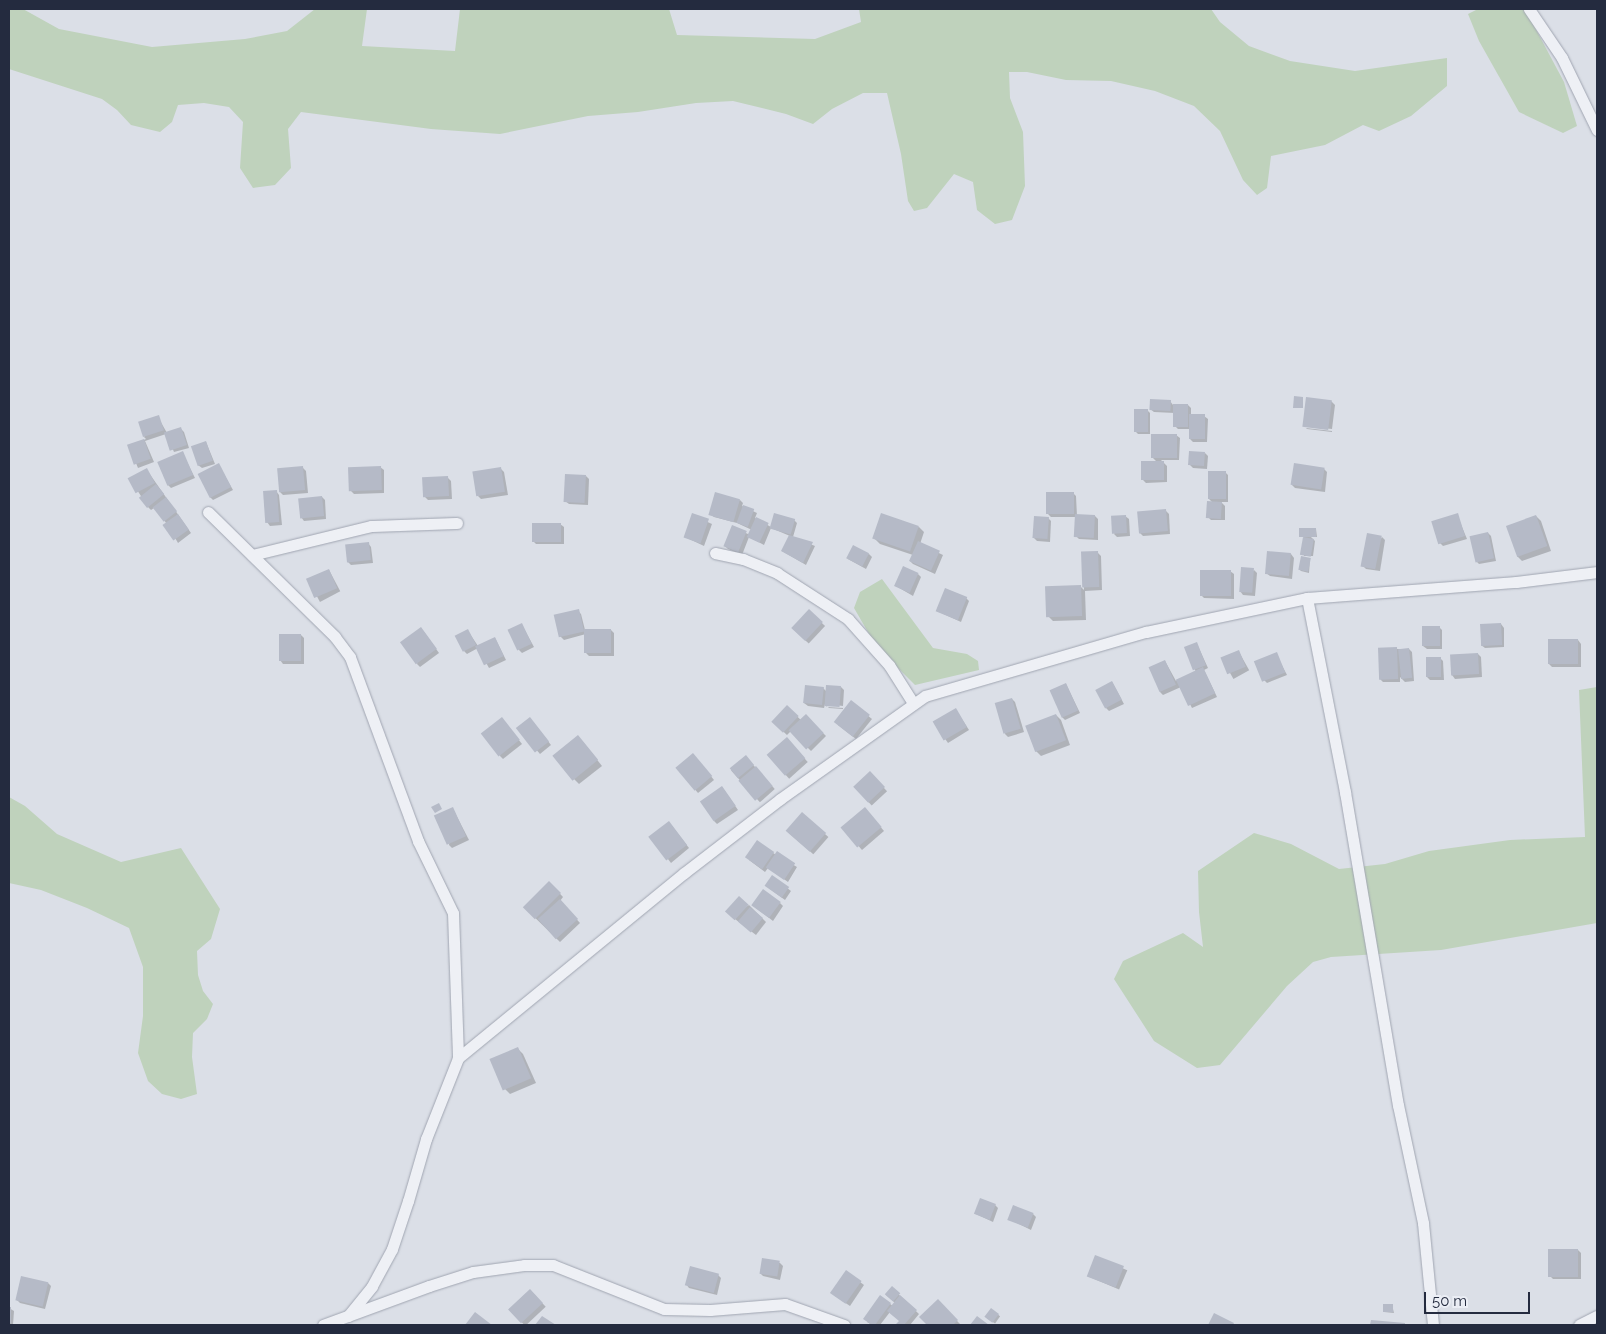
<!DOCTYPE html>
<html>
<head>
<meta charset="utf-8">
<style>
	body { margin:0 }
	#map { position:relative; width:1606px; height:1334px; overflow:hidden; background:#dbdfe7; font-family:Raleway,sans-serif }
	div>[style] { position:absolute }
	.green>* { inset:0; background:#bfd2bc }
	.shadow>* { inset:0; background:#0003; transform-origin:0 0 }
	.building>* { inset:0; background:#b5bac7; transform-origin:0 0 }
	.roads { filter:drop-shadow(0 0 1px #a0a5b1) drop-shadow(0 0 1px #a0a5b1) }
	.street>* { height:11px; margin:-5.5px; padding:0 5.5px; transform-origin:5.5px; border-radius:5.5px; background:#eef0f5 }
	span { translate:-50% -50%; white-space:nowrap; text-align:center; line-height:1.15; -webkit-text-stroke:4px #ebeef5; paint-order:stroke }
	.frame { position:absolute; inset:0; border:10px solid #242b3f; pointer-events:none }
	.scale { position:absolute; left:1424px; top:1292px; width:106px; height:22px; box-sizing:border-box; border:2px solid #242b3f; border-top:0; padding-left:6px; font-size:15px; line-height:18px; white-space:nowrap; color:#242b3f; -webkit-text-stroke:4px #ebeef5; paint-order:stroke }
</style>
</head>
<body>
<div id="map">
	<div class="green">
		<i style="clip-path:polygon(9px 9px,23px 9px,59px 29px,152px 47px,245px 39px,287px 31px,315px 9px,367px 9px,362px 46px,455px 51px,460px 9px,669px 9px,677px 35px,815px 39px,861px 22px,859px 9px,1211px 9px,1220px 22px,1249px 46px,1290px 61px,1355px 71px,1447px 58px,1447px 86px,1411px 116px,1379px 131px,1363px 125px,1325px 145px,1271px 156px,1267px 188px,1257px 195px,1243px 180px,1220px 131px,1194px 106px,1155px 91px,1111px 81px,1066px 80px,1027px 72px,1009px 72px,1010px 98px,1023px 132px,1025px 186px,1012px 220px,995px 224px,977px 210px,973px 182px,954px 174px,927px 208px,914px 211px,908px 201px,901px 154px,887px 93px,863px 93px,832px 109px,813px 124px,786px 114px,733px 101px,696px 103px,638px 112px,588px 116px,500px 134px,431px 129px,301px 112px,288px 129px,291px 168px,275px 185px,253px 188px,240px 168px,243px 122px,229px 107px,204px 103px,178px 105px,172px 122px,160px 132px,131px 125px,117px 110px,102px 99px,9px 69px)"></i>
		<i style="clip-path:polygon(1478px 9px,1525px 9px,1564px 82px,1577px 126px,1563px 133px,1519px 112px,1479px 41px,1468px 14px)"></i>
		<i style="clip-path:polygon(882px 579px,933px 648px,967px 654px,978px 661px,979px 670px,915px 685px,876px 646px,854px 608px,860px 592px)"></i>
		<i style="clip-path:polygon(1597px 687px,1597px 923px,1441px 950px,1331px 957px,1313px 962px,1287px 986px,1220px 1065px,1197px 1068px,1154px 1041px,1114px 979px,1123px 961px,1183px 933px,1203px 947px,1199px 912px,1198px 871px,1254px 833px,1291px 844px,1339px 869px,1385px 864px,1429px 851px,1510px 840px,1585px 837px,1579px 690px)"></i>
		<i style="clip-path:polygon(9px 797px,25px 806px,57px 834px,121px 862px,181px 848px,220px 909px,211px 939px,197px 951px,198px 975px,203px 991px,213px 1004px,207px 1019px,193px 1033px,192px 1057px,197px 1094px,181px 1099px,162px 1094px,148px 1081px,138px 1053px,143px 1016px,143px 967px,129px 928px,87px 908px,41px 890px,9px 883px)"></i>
	</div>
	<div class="shadow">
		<i style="clip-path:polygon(1170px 401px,1173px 405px,1188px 405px,1191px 408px,1191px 415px,1204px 416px,1208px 419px,1207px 442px,1193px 442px,1190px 439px,1190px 429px,1178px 429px,1175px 426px,1175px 413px,1154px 412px,1150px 409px)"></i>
		<i style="clip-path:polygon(1331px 401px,1335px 405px,1332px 429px,1304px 426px)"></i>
		<i style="clip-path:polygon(1147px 410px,1150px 413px,1150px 434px,1138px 434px,1135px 431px)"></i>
		<i style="clip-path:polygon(158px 417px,167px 433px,181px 429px,184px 432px,189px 448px,174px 452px,166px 434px,145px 441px,154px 462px,138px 468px,129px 446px,146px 439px,144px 437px)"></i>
		<i style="clip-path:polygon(1306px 428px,1332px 431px,1332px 432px,1307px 429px)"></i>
		<i style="clip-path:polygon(1176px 435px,1180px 438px,1179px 460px,1161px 460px,1167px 466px,1167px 482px,1146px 483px,1143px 480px,1158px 463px,1152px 457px)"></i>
		<i style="clip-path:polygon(206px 442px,215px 464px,202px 468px,198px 465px)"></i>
		<i style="clip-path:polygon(182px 452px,195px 478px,171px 488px,168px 485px)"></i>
		<i style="clip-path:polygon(1205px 453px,1208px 456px,1207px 469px,1193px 468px,1190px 465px)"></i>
		<i style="clip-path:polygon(218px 464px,233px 490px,213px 500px,210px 497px)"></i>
		<i style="clip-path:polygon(302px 467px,306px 471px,308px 493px,283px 495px,280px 492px)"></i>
		<i style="clip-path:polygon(380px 467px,384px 470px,384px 493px,354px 494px,351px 491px)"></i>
		<i style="clip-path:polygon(501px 469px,504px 472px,508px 495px,481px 499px,478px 496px)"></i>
		<i style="clip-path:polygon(1324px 469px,1327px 472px,1325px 492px,1295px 488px,1292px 485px)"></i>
		<i style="clip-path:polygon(1225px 472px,1228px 475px,1228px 502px,1221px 502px,1225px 506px,1225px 520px,1211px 520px,1208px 517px,1213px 503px,1209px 499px)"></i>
		<i style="clip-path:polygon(149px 473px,191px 533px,178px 543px,167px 524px,154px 508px,151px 510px,148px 507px,130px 479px)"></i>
		<i style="clip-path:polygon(586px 476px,589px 479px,588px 505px,569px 504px,565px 501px)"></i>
		<i style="clip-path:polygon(448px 478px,451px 481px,452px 499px,428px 500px,425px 497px)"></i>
		<i style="clip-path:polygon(276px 491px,279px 495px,282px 525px,270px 526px,267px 522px)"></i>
		<i style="clip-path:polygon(1073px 493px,1076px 496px,1077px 516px,1095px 516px,1098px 519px,1098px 540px,1079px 539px,1076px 536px,1076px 517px,1051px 517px,1048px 514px)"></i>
		<i style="clip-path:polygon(322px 497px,325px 500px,326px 519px,304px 521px,301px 517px)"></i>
		<i style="clip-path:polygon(740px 500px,743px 503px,742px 506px,757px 513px,755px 518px,771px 527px,794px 520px,797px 523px,793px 537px,815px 546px,806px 565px,782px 551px,790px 536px,771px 528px,764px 545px,749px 537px,742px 555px,728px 549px,725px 546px,733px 527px,750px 535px,752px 530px,737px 523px,714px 517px,710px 514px)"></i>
		<i style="clip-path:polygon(1166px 511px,1169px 514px,1170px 534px,1143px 536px,1140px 533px)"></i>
		<i style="clip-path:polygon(692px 515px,712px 524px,704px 546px,685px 537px)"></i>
		<i style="clip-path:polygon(1457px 515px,1467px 539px,1443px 546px,1440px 543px)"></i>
		<i style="clip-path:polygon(1125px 516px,1129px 519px,1130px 536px,1117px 537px,1114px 534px)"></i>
		<i style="clip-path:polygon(1536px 516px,1541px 521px,1551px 551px,1522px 561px,1517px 556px)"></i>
		<i style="clip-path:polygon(1048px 518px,1051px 521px,1050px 542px,1037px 541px,1034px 538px)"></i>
		<i style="clip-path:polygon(560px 524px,564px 527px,564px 544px,536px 544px,533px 541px)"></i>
		<i style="clip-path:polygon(919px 527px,924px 532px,920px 544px,943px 555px,935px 574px,913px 564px,910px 561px,913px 555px,880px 544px,874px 538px)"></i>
		<i style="clip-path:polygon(1316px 529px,1317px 537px,1311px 537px,1315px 541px,1313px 556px,1304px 556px,1304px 537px,1300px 536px)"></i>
		<i style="clip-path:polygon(1488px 533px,1491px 536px,1496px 561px,1479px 564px,1476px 561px)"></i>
		<i style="clip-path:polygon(1382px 537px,1385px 540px,1380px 571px,1366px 569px,1363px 566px)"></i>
		<i style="clip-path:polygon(368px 543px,371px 547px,373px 563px,351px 565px,348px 562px)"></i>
		<i style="clip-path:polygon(1268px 552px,1291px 554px,1294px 558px,1292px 579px,1270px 576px,1266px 573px)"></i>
		<i style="clip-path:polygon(1083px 553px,1098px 553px,1101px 556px,1102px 590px,1085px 591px,1086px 620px,1053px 621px,1048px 616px,1080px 586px,1084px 590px)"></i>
		<i style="clip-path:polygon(869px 554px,872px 557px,866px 569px,848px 559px)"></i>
		<i style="clip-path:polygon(1310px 559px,1309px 573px,1301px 571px,1300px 570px)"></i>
		<i style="left:329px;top:570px;width:24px;height:23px;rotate:62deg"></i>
		<i style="clip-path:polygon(1254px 570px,1257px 573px,1255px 596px,1243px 595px,1240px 591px)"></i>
		<i style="clip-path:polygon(1230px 571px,1234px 574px,1234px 599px,1204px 598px,1201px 595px)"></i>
		<i style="clip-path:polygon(918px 574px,921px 577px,913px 596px,896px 586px)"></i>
		<i style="clip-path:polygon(966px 598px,969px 601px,961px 622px,937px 611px)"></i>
		<i style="clip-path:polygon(578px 611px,581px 614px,585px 630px,611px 630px,614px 633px,614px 656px,589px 656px,586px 653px,586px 634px,564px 640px,560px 636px)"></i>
		<i style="left:809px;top:611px;width:22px;height:24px;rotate:43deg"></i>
		<i style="clip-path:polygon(1501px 624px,1504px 628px,1504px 647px,1485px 648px,1481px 645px)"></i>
		<i style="clip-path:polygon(522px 625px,534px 647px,522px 653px,519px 650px)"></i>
		<i style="clip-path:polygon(1439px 627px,1442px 630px,1442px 649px,1427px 649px,1423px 646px)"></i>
		<i style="clip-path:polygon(468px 631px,478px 646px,495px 638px,506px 660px,489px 668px,478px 648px,467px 654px,464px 651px)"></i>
		<i style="clip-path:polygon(424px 632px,439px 653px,420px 667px,417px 664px)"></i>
		<i style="clip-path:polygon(301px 635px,304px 638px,304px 664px,283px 664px,280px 660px)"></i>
		<i style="clip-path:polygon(1578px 640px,1581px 644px,1581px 667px,1552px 667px,1549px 664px)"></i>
		<i style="clip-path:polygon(1197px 644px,1208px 668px,1204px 670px,1217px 697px,1192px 708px,1181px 687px,1163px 695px,1160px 692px,1165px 661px,1176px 681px,1196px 672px,1185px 648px)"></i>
		<i style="clip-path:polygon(1396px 649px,1409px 649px,1412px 652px,1414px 681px,1405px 682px,1400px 677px,1400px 682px,1383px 682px,1380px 679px)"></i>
		<i style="left:1239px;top:652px;width:21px;height:18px;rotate:61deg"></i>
		<i style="clip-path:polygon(1276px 654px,1287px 675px,1267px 683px,1264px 680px)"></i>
		<i style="clip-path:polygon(1478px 654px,1481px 657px,1482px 677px,1455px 679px,1452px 675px)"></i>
		<i style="clip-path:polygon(1440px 658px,1443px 661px,1444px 680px,1430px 680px,1427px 677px)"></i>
		<i style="clip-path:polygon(1112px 682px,1124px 704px,1109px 711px,1106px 708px)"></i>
		<i style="clip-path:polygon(1066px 684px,1080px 713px,1065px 720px,1062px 717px)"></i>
		<i style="clip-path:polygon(841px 687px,844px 690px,843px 706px,827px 704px,827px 707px,825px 704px,824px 708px,808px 706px,804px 703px,823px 688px,827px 692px)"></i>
		<i style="clip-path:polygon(1012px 699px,1015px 702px,1024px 732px,1008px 737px,1005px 734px)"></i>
		<i style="clip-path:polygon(851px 702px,872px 719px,856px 739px,838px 725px)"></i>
		<i style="clip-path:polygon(787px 707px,802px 721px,806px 716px,826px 736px,811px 751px,791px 731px,787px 735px,773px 722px)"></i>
		<i style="clip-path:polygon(828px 707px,843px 708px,843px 709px,829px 708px)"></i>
		<i style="clip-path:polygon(958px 713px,969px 730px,948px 743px,934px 723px)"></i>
		<i style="clip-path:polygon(1056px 715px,1061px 720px,1070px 745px,1041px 756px,1036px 751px)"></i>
		<i style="clip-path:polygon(505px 722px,522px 744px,503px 759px,500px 756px)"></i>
		<i style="clip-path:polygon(533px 722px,551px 745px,540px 754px,518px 728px)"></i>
		<i style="left:787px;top:739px;width:31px;height:25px;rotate:48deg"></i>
		<i style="clip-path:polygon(583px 742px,602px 766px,579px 784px,574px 779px)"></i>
		<i style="left:746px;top:757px;width:43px;height:20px;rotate:48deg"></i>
		<i style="clip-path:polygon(696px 758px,714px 780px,698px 793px,677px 768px)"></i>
		<i style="left:870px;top:773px;width:25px;height:21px;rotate:47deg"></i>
		<i style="clip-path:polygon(722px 787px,738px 810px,717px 824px,714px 821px)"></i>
		<i style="clip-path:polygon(453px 809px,469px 840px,452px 848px,449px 845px)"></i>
		<i style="clip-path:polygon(868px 812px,884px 831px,862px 850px,843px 828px)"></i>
		<i style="left:802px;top:814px;width:35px;height:23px;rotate:41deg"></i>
		<i style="clip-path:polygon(672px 826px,689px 848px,671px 863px,651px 837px)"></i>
		<i style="clip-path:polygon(773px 853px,797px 867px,788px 882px,768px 868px,765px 872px,749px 860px)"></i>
		<i style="clip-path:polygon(773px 877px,791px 891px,785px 900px,770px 889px)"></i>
		<i style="clip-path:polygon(549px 882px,563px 897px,560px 901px,580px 923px,560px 942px,524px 907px)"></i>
		<i style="clip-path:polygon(780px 903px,783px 906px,773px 921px,756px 908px)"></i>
		<i style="clip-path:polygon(749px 905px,766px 922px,756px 935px,731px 916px)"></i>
		<i style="clip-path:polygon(518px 1049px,523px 1054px,536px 1083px,510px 1094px,505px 1089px)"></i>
		<i style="clip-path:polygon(995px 1205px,998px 1208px,993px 1222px,976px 1214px)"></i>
		<i style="clip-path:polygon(1033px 1214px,1036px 1217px,1031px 1230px,1009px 1219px)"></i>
		<i style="clip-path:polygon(1578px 1250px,1581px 1253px,1581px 1279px,1553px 1279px,1550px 1276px)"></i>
		<i style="left:1096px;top:1257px;width:34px;height:21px;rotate:23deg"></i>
		<i style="clip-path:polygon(763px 1259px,780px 1263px,783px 1266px,780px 1280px,763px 1276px,760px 1273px)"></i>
		<i style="clip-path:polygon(847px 1272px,864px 1285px,850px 1306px,835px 1296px)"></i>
		<i style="clip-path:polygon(718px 1275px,721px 1278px,717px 1295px,689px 1288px,686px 1284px)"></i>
		<i style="clip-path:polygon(48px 1283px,51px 1286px,45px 1309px,20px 1303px,17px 1300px)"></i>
		<i style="clip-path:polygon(892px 1288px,919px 1314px,910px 1325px,905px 1325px,890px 1312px,880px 1325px,872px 1325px,867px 1322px,880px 1297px,893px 1306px,895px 1303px,886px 1295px)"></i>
		<i style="left:530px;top:1290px;width:23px;height:28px;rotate:47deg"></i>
		<i style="clip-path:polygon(938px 1301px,960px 1324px,959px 1325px,928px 1325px,921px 1317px)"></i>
		<i style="clip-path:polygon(1392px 1305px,1394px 1313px,1384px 1312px)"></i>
		<i style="clip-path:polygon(9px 1308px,14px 1311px,13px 1325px,9px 1325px)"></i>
		<i style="left:991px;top:1310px;width:11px;height:9px;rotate:34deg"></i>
	</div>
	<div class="building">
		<i style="clip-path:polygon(1294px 396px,1303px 397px,1303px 408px,1293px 408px)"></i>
		<i style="left:1306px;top:397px;width:26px;height:30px;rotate:7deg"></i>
		<i style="left:1150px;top:399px;width:21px;height:11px;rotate:3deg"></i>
		<i style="left:1173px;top:404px;width:15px;height:23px"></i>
		<i style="left:1134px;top:409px;width:14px;height:23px"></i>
		<i style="left:1189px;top:414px;width:16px;height:25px"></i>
		<i style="left:159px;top:415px;width:16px;height:22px;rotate:72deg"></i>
		<i style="left:181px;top:427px;width:19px;height:18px;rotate:72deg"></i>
		<i style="left:1151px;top:434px;width:26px;height:24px"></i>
		<i style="left:144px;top:439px;width:21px;height:18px;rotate:71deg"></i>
		<i style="left:206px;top:441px;width:21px;height:16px;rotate:71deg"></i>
		<i style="left:183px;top:451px;width:26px;height:28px;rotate:67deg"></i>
		<i style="left:1189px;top:451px;width:16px;height:14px;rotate:4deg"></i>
		<i style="left:1164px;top:461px;width:19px;height:23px;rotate:90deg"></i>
		<i style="left:219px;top:463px;width:27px;height:24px;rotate:63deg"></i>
		<i style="left:1294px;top:463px;width:31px;height:22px;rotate:9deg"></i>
		<i style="left:303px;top:466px;width:24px;height:26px;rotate:85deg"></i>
		<i style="left:381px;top:466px;width:24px;height:33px;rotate:88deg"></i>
		<i style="left:501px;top:467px;width:25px;height:29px;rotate:81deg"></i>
		<i style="left:147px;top:468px;width:17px;height:22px;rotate:62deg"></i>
		<i style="left:1208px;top:471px;width:18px;height:28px"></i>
		<i style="left:565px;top:474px;width:21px;height:28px;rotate:3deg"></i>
		<i style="left:448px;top:476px;width:20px;height:26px;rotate:87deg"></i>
		<i style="left:156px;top:484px;width:13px;height:22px;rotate:51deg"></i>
		<i style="left:277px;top:490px;width:32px;height:14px;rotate:86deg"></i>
		<i style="left:715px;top:492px;width:26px;height:24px;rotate:16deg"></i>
		<i style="left:1074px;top:492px;width:22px;height:28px;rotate:90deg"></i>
		<i style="left:322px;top:496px;width:20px;height:24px;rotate:84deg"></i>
		<i style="left:166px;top:497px;width:18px;height:17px;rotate:52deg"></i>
		<i style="left:1207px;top:501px;width:15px;height:17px;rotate:4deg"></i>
		<i style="left:743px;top:505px;width:12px;height:19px;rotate:20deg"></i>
		<i style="left:1166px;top:509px;width:22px;height:29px;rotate:85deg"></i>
		<i style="left:692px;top:513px;width:18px;height:26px;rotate:19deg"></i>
		<i style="left:774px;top:513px;width:22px;height:16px;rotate:16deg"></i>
		<i style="left:881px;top:513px;width:40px;height:27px;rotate:19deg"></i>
		<i style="left:1458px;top:513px;width:24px;height:28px;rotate:73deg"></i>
		<i style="left:178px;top:514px;width:19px;height:19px;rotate:55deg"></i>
		<i style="left:1075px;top:514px;width:20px;height:23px;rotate:3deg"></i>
		<i style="left:1126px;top:515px;width:18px;height:15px;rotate:87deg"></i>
		<i style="left:1536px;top:515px;width:33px;height:32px;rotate:70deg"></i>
		<i style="left:1034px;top:516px;width:15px;height:22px;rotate:4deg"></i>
		<i style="left:756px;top:517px;width:14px;height:22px;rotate:25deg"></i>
		<i style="left:532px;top:523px;width:29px;height:19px"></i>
		<i style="left:732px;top:525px;width:16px;height:23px;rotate:22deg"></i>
		<i style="left:1299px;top:528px;width:17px;height:9px"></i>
		<i style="left:1488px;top:532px;width:27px;height:19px;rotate:77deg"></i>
		<i style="left:1367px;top:533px;width:15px;height:34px;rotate:11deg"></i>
		<i style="clip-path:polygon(789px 535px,813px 542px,803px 563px,781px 551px)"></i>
		<i style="left:1303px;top:537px;width:11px;height:18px;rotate:10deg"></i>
		<i style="left:918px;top:541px;width:24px;height:22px;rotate:24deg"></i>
		<i style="left:369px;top:542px;width:18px;height:24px;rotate:84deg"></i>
		<i style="left:853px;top:545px;width:18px;height:15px;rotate:27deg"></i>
		<i style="left:1098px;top:551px;width:36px;height:17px;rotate:88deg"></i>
		<i style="left:1267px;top:551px;width:24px;height:23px;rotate:5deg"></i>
		<i style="left:1301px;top:556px;width:10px;height:14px;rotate:11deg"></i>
		<i style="left:903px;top:566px;width:17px;height:22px;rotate:24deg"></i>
		<i style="left:1241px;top:567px;width:13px;height:25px;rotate:4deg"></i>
		<i style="left:329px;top:569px;width:21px;height:25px;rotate:67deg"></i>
		<i style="left:1200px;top:570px;width:31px;height:26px"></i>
		<i style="left:1081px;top:585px;width:31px;height:36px;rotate:88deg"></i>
		<i style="left:945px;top:588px;width:24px;height:25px;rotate:22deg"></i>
		<i style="left:579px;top:609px;width:23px;height:26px;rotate:77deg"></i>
		<i style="left:809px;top:609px;width:19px;height:26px;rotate:43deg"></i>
		<i style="left:522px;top:623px;width:23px;height:16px;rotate:65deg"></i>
		<i style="left:1501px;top:623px;width:22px;height:21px;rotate:87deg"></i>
		<i style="left:1422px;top:626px;width:18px;height:20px"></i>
		<i style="left:421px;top:627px;width:27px;height:26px;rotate:54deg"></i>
		<i style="left:468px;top:629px;width:18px;height:15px;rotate:63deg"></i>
		<i style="left:584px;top:629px;width:27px;height:24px"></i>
		<i style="left:279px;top:634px;width:22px;height:27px"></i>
		<i style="left:495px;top:637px;width:21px;height:22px;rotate:65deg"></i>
		<i style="left:1548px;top:639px;width:30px;height:25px"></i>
		<i style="left:1197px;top:642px;width:25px;height:14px;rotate:69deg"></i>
		<i style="left:1397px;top:647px;width:32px;height:19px;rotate:88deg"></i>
		<i style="left:1409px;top:648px;width:30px;height:11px;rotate:84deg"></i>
		<i style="left:1239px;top:650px;width:18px;height:20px;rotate:68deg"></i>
		<i style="left:1277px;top:652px;width:22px;height:25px;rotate:68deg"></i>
		<i style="left:1478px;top:653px;width:21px;height:28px;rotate:87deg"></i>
		<i style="left:1441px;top:657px;width:20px;height:15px;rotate:90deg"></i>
		<i style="left:1165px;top:660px;width:27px;height:18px;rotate:66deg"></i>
		<i style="left:1203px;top:667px;width:29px;height:30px;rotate:65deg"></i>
		<i style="left:1112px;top:681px;width:21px;height:19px;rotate:62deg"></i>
		<i style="left:1066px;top:683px;width:30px;height:18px;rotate:66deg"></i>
		<i style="left:805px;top:685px;width:19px;height:18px;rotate:6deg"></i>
		<i style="left:826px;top:685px;width:15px;height:21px;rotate:4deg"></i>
		<i style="left:1012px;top:698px;width:32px;height:18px;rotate:74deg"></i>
		<i style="left:851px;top:700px;width:24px;height:28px;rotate:38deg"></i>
		<i style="left:787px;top:705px;width:16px;height:23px;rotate:43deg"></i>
		<i style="left:956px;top:708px;width:22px;height:27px;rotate:60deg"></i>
		<i style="left:806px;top:714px;width:26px;height:24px;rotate:47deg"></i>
		<i style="left:1056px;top:714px;width:28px;height:33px;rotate:69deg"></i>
		<i style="left:502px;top:717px;width:29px;height:27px;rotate:52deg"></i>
		<i style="left:530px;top:717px;width:31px;height:18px;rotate:52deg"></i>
		<i style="left:578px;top:735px;width:32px;height:33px;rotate:51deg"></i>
		<i style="left:787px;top:737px;width:28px;height:27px;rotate:49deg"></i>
		<i style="left:693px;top:753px;width:30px;height:23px;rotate:50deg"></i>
		<i style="left:746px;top:755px;width:13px;height:21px;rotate:51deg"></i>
		<i style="left:756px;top:766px;width:26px;height:23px;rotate:50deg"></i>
		<i style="left:870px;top:771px;width:22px;height:23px;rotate:47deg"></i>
		<i style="left:722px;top:786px;width:24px;height:27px;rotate:55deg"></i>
		<i style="clip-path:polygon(439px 803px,442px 809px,435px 813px,431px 807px)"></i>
		<i style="left:453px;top:807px;width:32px;height:21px;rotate:66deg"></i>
		<i style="left:865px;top:807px;width:26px;height:32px;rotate:50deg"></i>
		<i style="left:802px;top:812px;width:32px;height:25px;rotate:41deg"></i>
		<i style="left:669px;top:821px;width:30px;height:26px;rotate:53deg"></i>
		<i style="left:757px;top:840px;width:21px;height:21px;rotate:35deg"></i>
		<i style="left:777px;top:851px;width:22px;height:20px;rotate:34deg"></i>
		<i style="left:772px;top:875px;width:21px;height:13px;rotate:35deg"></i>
		<i style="left:549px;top:881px;width:17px;height:37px;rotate:45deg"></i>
		<i style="left:763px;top:889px;width:22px;height:20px;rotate:36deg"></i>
		<i style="left:739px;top:896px;width:13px;height:21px;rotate:42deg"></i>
		<i style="left:560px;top:899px;width:27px;height:30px;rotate:48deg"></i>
		<i style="left:750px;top:907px;width:17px;height:19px;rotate:40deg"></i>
		<i style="left:518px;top:1047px;width:34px;height:31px;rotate:67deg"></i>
		<i style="left:980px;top:1198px;width:17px;height:17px;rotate:21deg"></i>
		<i style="left:1013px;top:1205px;width:22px;height:16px;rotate:21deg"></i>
		<i style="left:1548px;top:1249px;width:30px;height:28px"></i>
		<i style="left:1095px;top:1255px;width:31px;height:23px;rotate:21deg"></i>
		<i style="left:762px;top:1258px;width:18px;height:16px;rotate:9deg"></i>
		<i style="left:690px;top:1266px;width:30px;height:20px;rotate:15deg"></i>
		<i style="left:846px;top:1270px;width:19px;height:28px;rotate:35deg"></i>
		<i style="left:21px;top:1276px;width:28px;height:25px;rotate:13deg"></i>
		<i style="left:892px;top:1286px;width:11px;height:11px;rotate:41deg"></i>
		<i style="left:530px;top:1289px;width:19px;height:30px;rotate:47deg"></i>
		<i style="clip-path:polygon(880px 1295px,891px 1303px,875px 1325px,872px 1325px,863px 1319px)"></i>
		<i style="clip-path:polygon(900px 1295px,917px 1310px,904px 1325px,895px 1325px,899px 1321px,887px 1311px)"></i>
		<i style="clip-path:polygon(938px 1299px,958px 1320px,953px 1325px,927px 1325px,919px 1317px)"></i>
		<i style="left:1383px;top:1304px;width:10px;height:8px"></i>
		<i style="left:9px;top:1307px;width:2px;height:16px"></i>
		<i style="left:991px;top:1308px;width:10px;height:11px;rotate:37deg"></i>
		<i style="clip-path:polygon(475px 1312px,492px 1325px,465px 1325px)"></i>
		<i style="clip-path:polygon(1214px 1313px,1234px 1323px,1233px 1325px,1208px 1325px)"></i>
		<i style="clip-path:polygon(542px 1316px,556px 1325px,535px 1325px)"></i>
		<i style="clip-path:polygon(977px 1316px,989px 1325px,970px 1325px)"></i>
		<i style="clip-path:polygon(1371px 1320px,1405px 1323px,1405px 1325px,1370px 1325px)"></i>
	</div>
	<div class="roads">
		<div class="street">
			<i style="left:1529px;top:9px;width:59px;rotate:56deg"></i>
			<i style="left:1562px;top:58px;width:80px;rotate:64.1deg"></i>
			<i style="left:208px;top:512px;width:178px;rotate:44.5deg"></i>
			<i style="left:335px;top:637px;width:25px;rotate:53deg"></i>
			<i style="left:350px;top:657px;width:196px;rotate:69.7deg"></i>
			<i style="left:418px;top:841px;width:80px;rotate:64.1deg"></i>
			<i style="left:453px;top:913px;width:145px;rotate:88deg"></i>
			<i style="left:715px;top:553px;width:29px;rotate:12deg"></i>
			<i style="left:743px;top:559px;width:37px;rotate:22deg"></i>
			<i style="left:777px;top:573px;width:85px;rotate:32.9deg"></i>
			<i style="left:848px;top:619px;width:62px;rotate:48.3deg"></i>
			<i style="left:889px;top:665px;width:45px;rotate:57.7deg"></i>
			<i style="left:252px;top:555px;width:122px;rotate:-13.7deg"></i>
			<i style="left:371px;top:526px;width:86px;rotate:-2deg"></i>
			<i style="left:1307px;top:598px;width:198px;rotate:78.9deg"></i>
			<i style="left:1345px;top:792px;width:317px;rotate:80.4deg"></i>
			<i style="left:1398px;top:1105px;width:121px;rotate:78deg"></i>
			<i style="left:1423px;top:1223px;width:102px;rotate:84.4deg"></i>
			<i style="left:348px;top:1316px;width:38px;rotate:-51deg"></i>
			<i style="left:372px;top:1286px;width:42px;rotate:-61.6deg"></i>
			<i style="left:392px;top:1249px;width:51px;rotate:-71.6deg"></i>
			<i style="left:408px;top:1201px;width:65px;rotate:-73.8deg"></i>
			<i style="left:426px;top:1139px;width:87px;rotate:-68.4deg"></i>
			<i style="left:458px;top:1058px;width:292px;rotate:-39.3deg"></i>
			<i style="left:684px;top:873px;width:121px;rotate:-37.6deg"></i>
			<i style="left:780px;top:799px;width:178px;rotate:-35.4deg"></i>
			<i style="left:925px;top:696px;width:230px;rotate:-16.2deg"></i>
			<i style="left:1146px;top:632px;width:165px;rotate:-11.9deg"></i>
			<i style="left:1307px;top:598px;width:210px;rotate:-4.4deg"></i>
			<i style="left:1516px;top:582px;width:82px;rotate:-7deg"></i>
			<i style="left:323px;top:1325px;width:113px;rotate:-20.2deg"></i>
			<i style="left:429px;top:1286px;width:46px;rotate:-17.7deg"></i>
			<i style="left:473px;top:1272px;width:51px;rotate:-7.8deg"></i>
			<i style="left:524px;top:1265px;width:29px"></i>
			<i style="left:553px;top:1265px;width:119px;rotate:21.6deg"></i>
			<i style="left:664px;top:1309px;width:46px;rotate:1.2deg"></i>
			<i style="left:710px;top:1310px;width:75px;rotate:-4.6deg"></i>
			<i style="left:785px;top:1304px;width:63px;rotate:19.6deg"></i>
			<i style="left:1579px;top:1325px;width:20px;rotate:-27deg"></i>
		</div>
	</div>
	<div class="frame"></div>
	<div class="scale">50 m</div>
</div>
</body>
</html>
